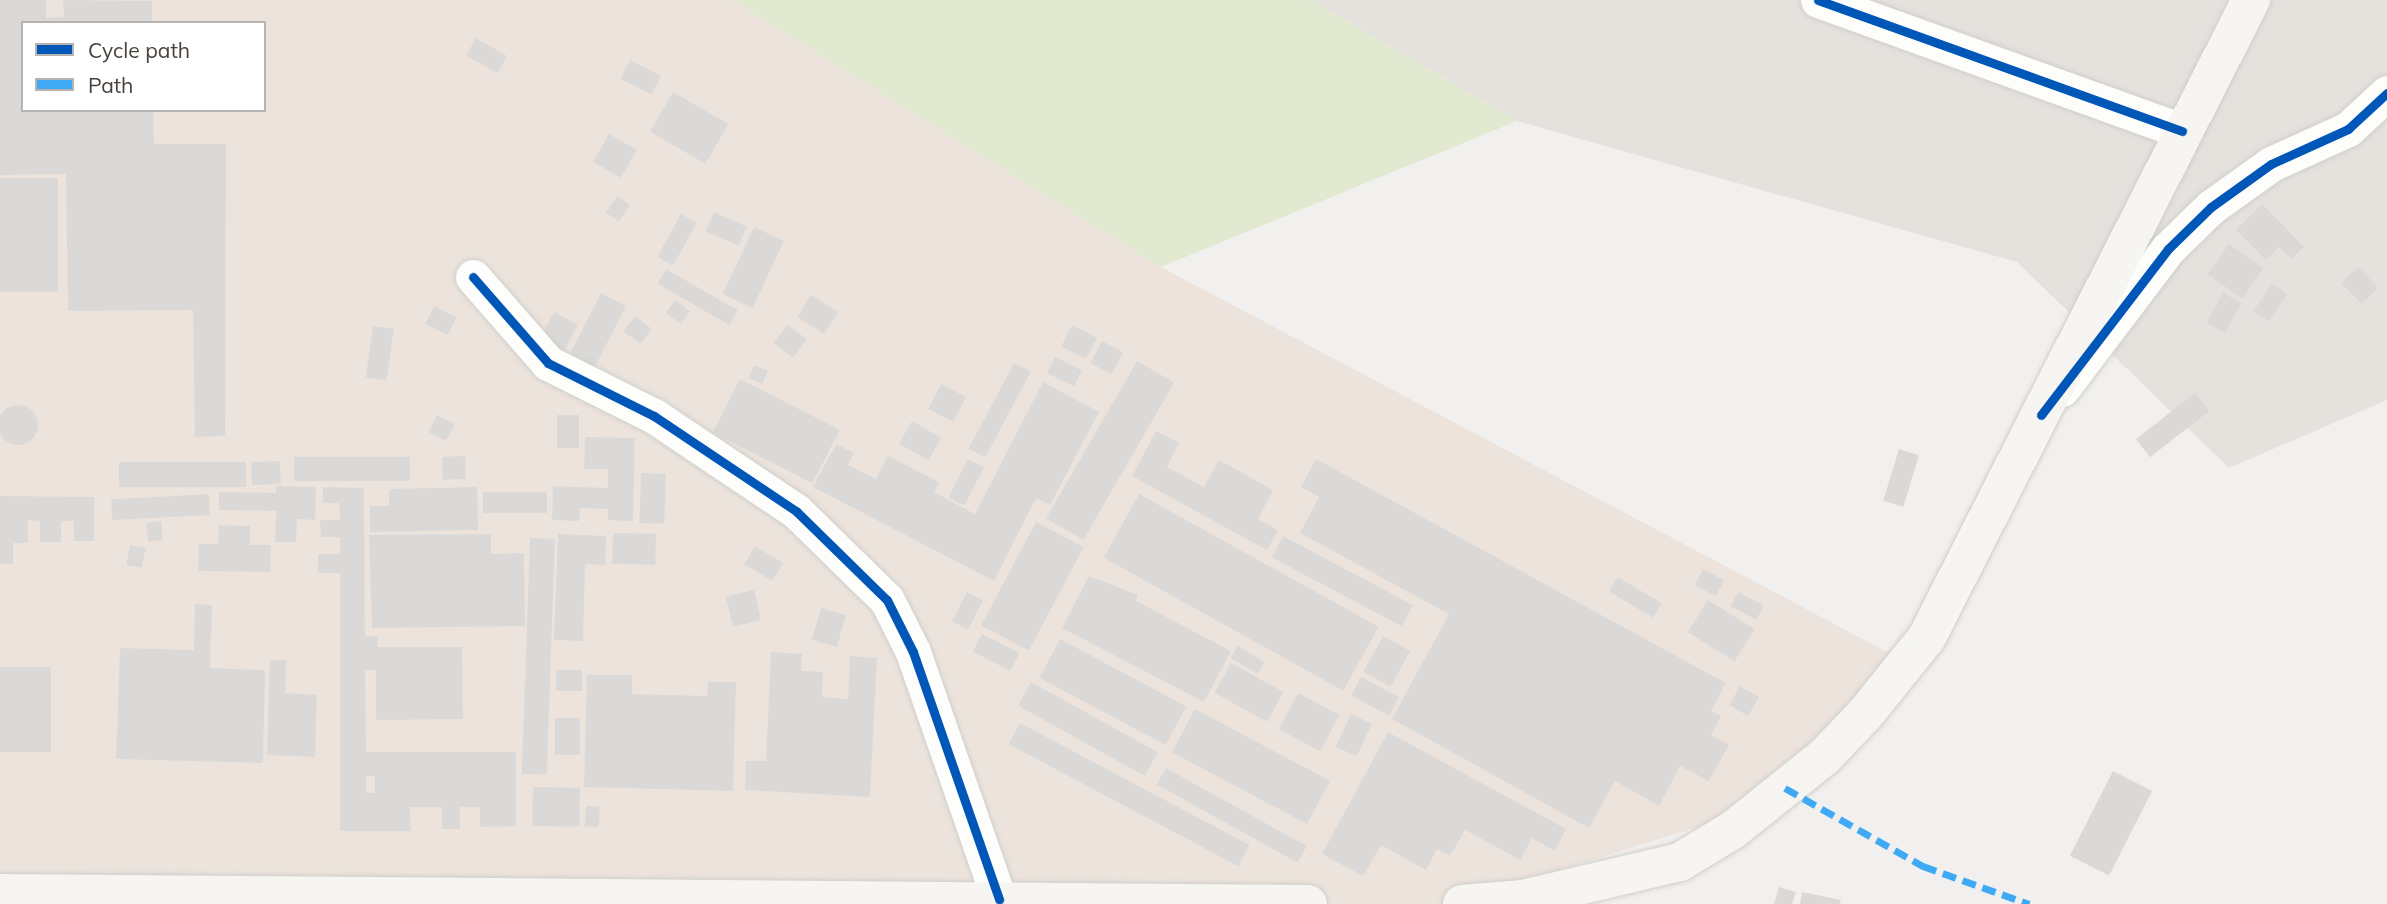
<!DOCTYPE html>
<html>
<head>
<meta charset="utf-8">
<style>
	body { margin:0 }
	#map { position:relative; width:2387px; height:904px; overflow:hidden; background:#f2f0ee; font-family:Mulish,sans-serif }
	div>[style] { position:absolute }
	.residential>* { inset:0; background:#e5e1dd }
	.commercial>* { inset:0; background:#ece4dc }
	.green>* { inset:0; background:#e1e9d1 }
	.building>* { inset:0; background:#dbd9d7; transform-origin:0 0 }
	.round { border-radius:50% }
	.roads { filter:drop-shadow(0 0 2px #d0cecb) drop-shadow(0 0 2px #d0cecb) }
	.minor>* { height:35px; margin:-17.5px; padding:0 17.5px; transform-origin:17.5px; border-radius:17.5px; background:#fdfdfc }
	.secondary>* { height:38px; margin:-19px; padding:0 19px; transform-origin:19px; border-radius:19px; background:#f7f5f1 }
	.quiet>* { height:7px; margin-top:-3.5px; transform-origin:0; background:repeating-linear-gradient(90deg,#3fa9f5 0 14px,transparent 0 21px) }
	.cycleway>* { height:9px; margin:-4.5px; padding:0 4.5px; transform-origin:4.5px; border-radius:4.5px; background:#0057b8 }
	span { translate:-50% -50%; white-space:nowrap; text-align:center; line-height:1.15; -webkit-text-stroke:5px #fff; paint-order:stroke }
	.legend { position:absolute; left:21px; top:21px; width:245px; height:91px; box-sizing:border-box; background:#fff; border:2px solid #b6b3b0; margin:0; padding:9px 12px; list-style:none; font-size:21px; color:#48413a }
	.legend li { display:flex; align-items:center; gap:14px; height:35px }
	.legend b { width:35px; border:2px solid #b6b3b0 }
</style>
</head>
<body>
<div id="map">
	<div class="residential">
		<i style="clip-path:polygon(1311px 0,2387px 0,2387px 400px,2229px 468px,2017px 262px,1517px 121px)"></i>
	</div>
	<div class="commercial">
		<i style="clip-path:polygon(evenodd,0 0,732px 0,1161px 267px,1912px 665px,1787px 770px,1711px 823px,1537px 877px,1476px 904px,0 904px,0 0,23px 23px,264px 23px,264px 110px,23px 110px,23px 23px)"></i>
	</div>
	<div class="green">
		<i style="clip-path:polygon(732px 0,1311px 0,1517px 121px,1161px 267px)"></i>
	</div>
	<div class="building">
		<i style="clip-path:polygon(0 0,46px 0,46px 18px,64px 17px,63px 0,152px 1px,152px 23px,23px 23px,23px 110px,153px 110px,154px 144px,226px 144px,225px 436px,195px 437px,193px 310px,68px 311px,66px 174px,0 175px)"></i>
		<i style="left:476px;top:38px;width:36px;height:20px;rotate:30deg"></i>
		<i style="left:630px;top:60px;width:35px;height:21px;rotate:27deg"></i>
		<i style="left:673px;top:92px;width:64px;height:46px;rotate:30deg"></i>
		<i style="left:609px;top:134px;width:32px;height:32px;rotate:30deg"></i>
		<i style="left:0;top:178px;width:58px;height:114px"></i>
		<i style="left:617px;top:196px;width:16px;height:20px;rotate:35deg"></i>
		<i style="clip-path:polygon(2262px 204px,2304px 247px,2291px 259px,2279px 247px,2266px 260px,2236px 230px)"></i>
		<i style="left:714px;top:212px;width:36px;height:21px;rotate:24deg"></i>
		<i style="left:681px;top:214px;width:18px;height:49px;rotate:29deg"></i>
		<i style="left:754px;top:227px;width:33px;height:74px;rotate:25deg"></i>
		<i style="left:2229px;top:244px;width:42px;height:37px;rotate:35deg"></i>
		<i style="left:2358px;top:267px;width:29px;height:23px;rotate:46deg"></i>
		<i style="left:666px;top:269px;width:83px;height:17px;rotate:30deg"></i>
		<i style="left:2272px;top:284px;width:18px;height:33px;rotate:34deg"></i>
		<i style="left:601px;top:293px;width:28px;height:83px;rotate:27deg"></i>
		<i style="left:2223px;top:293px;width:21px;height:34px;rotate:29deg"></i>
		<i style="left:811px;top:295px;width:32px;height:26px;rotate:32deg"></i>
		<i style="left:675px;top:300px;width:19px;height:16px;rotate:36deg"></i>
		<i style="left:434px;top:306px;width:25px;height:20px;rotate:26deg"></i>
		<i style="left:554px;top:312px;width:27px;height:35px;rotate:28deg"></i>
		<i style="left:635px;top:316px;width:21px;height:19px;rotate:37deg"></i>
		<i style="left:787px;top:325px;width:24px;height:23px;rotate:35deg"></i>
		<i style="left:1072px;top:325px;width:28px;height:24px;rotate:27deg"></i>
		<i style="left:373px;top:326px;width:21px;height:52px;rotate:8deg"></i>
		<i style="left:1102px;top:341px;width:24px;height:25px;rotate:28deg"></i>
		<i style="left:1055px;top:357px;width:30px;height:18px;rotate:26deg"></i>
		<i style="left:1137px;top:361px;width:43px;height:182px;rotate:30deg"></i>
		<i style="left:1014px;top:363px;width:19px;height:97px;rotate:28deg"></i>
		<i style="left:754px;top:365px;width:15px;height:14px;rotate:23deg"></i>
		<i style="left:740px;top:379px;width:112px;height:60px;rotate:27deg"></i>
		<i style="clip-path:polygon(1043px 382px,1099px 412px,1050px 505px,1036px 498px,994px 581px,813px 487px,836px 444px,854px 453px,848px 465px,876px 479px,888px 456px,939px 482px,934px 492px,975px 514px)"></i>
		<i style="left:941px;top:384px;width:28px;height:28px;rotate:27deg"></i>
		<i style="left:2195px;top:393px;width:23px;height:75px;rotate:52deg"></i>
		<i class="round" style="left:-2px;top:405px;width:40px;height:40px"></i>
		<i style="left:437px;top:415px;width:20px;height:19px;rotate:27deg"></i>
		<i style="left:557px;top:415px;width:22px;height:33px"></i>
		<i style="left:912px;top:421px;width:34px;height:26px;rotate:30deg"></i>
		<i style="clip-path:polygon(1156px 431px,1179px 443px,1167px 467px,1204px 487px,1219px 460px,1273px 490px,1258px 519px,1278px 530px,1267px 550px,1132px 476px)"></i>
		<i style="clip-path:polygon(585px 437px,635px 438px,633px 521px,608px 520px,608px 509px,580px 508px,579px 521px,552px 520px,553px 486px,608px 488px,608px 469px,584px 469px)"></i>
		<i style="left:1899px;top:449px;width:21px;height:54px;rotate:17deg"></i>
		<i style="left:465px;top:456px;width:23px;height:23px;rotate:88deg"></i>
		<i style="left:410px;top:457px;width:24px;height:116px;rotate:90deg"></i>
		<i style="left:968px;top:459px;width:18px;height:43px;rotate:27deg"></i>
		<i style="clip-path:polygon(1316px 459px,1726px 683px,1711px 711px,1721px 716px,1711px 735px,1729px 745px,1709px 781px,1680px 766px,1659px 806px,1615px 781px,1589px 828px,1392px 719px,1449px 614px,1300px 533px,1319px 497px,1301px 487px)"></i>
		<i style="left:280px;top:461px;width:23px;height:29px;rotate:88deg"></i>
		<i style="left:246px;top:462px;width:25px;height:127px;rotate:90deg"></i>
		<i style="left:641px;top:473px;width:25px;height:50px;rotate:2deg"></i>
		<i style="clip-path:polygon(276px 486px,316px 487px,315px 520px,297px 519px,296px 542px,275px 542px,276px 511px,219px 510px,219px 492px,276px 493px)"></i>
		<i style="clip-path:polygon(evenodd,323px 487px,364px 488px,365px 636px,378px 636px,378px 647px,462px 647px,463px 719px,376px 720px,376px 670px,365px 670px,366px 752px,516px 752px,516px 826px,480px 827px,480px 807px,460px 807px,460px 829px,442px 829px,442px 807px,410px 807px,411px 831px,340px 831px,340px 573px,318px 573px,318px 554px,340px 554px,340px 537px,321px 537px,320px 520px,340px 520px,339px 503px,323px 503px,323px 487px,366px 776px,375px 776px,375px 793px,366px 793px,366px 776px)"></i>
		<i style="clip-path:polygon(477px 487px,478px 530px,370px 532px,370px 506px,389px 506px,389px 489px)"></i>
		<i style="left:547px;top:492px;width:21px;height:64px;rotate:90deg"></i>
		<i style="left:209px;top:494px;width:21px;height:98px;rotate:87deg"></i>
		<i style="left:1139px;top:494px;width:274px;height:73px;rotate:29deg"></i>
		<i style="clip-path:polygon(0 496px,94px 497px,94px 541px,74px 541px,74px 521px,61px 521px,61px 542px,40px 542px,40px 521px,28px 520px,28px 543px,13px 543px,13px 564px,0 564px)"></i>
		<i style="left:161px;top:521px;width:19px;height:15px;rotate:84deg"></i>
		<i style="left:1036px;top:522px;width:54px;height:117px;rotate:28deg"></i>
		<i style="clip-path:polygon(219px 525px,250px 526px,250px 545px,271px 545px,270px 572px,198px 571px,199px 544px,218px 544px)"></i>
		<i style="left:613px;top:533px;width:43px;height:31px;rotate:1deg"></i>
		<i style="clip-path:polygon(491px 534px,491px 554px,524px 553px,525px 626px,372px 628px,369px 535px)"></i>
		<i style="clip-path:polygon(558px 534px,606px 536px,605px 565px,585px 564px,583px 641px,554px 640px)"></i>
		<i style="left:1283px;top:536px;width:147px;height:24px;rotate:28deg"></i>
		<i style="left:530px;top:538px;width:25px;height:236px;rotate:2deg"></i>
		<i style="left:130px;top:545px;width:16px;height:20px;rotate:11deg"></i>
		<i style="left:755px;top:546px;width:33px;height:21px;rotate:31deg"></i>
		<i style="left:1703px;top:569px;width:24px;height:18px;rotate:28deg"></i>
		<i style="clip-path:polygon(1089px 576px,1138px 595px,1136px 601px,1231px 651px,1204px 702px,1062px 628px)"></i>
		<i style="left:1618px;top:577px;width:51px;height:17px;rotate:31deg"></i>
		<i style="left:754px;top:590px;width:31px;height:29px;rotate:77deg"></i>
		<i style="left:967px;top:592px;width:18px;height:33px;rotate:27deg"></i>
		<i style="left:1738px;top:592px;width:29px;height:16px;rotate:27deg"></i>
		<i style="left:1708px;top:600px;width:55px;height:38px;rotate:32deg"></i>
		<i style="clip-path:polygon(195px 604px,212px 605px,210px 668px,265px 670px,263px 763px,116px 759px,120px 648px,194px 650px)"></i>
		<i style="left:821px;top:608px;width:26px;height:33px;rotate:16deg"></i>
		<i style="left:982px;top:634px;width:42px;height:20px;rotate:27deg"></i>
		<i style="left:1383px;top:636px;width:31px;height:41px;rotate:29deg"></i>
		<i style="left:1060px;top:639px;width:143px;height:44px;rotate:28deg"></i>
		<i style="left:1238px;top:646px;width:31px;height:14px;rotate:31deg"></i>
		<i style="clip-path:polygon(771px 652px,802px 654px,801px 671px,823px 672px,822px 697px,848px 699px,850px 656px,877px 658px,870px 797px,745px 790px,746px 761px,766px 761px)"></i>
		<i style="clip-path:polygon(270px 660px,286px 660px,285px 693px,317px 695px,315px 757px,267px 755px)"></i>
		<i style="left:1231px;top:663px;width:60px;height:34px;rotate:29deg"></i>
		<i style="left:0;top:667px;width:51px;height:85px"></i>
		<i style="left:556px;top:670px;width:26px;height:21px"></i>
		<i style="clip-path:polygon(587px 675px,632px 675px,632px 694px,707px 696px,708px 682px,736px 682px,733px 791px,584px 787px)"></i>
		<i style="left:1361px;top:677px;width:43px;height:21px;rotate:28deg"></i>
		<i style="left:1031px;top:682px;width:145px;height:27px;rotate:29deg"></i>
		<i style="left:1740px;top:686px;width:22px;height:22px;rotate:30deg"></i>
		<i style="left:1298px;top:693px;width:47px;height:41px;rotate:28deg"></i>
		<i style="left:1195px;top:709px;width:153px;height:49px;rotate:28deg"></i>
		<i style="left:1351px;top:714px;width:23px;height:36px;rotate:25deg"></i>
		<i style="left:555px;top:718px;width:25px;height:37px"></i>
		<i style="left:1020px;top:723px;width:260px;height:24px;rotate:28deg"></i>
		<i style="clip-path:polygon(1388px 732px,1566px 829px,1555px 851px,1532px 838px,1520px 860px,1465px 830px,1450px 856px,1437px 849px,1426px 870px,1381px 845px,1363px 876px,1322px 854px)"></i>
		<i style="left:1166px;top:768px;width:161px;height:19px;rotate:29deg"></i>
		<i style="left:2113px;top:771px;width:44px;height:95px;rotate:27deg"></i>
		<i style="left:533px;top:787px;width:47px;height:39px;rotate:1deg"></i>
		<i style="left:586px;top:806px;width:14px;height:20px;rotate:4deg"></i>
		<i style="clip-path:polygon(1779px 887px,1796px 892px,1792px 904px,1774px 904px)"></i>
		<i style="clip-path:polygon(1802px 892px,1841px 900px,1840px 904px,1800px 904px)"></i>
	</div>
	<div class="roads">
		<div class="minor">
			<i style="left:1818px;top:0;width:387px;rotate:19.8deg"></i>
			<i style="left:473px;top:277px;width:114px;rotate:48.9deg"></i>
			<i style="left:548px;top:363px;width:119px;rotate:26.6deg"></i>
			<i style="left:654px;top:416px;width:171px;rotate:33.8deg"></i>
			<i style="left:796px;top:511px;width:127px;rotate:44.4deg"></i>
			<i style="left:887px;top:600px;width:58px;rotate:63.4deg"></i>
			<i style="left:913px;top:652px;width:262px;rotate:70.8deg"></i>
			<i style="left:2062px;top:389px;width:176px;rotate:-52.9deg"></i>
			<i style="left:2168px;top:249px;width:60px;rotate:-44.3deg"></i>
			<i style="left:2211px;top:207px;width:74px;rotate:-35.6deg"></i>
			<i style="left:2271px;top:164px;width:85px;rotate:-24.4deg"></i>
			<i style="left:2348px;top:129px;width:53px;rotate:-42.7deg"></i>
		</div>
		<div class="secondary">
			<i style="left:0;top:893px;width:1308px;rotate:0.48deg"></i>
			<i style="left:1462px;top:904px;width:61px;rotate:-4.7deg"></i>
			<i style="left:1523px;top:899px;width:161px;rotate:-13.3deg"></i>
			<i style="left:1680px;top:862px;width:63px;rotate:-31.4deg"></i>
			<i style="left:1734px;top:829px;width:117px;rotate:-38.7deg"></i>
			<i style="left:1825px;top:756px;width:59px;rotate:-46.4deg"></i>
			<i style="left:1866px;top:713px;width:97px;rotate:-51.2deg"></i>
			<i style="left:1927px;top:637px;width:715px;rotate:-63.04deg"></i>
		</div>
	</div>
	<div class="quiet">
		<i style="left:1785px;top:788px;width:159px;rotate:29.5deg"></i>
		<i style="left:1923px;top:866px;width:113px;rotate:19.7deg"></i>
	</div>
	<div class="cycleway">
		<i style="left:1818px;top:0;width:387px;rotate:19.8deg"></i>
		<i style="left:473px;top:277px;width:114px;rotate:48.9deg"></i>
		<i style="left:548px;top:363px;width:119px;rotate:26.6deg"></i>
		<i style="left:654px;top:416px;width:171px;rotate:33.8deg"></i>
		<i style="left:796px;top:511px;width:127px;rotate:44.4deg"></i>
		<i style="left:887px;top:600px;width:58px;rotate:63.4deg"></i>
		<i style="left:913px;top:652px;width:262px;rotate:70.8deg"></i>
		<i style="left:2041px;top:415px;width:209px;rotate:-52.6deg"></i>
		<i style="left:2168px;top:249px;width:60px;rotate:-44.3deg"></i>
		<i style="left:2211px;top:207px;width:74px;rotate:-35.6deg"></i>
		<i style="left:2271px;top:164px;width:85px;rotate:-24.4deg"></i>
		<i style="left:2348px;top:129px;width:53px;rotate:-42.7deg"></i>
	</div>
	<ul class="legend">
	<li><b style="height:9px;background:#0057b8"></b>Cycle path</li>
	<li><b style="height:9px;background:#3fa9f5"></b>Path</li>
	</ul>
</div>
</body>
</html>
